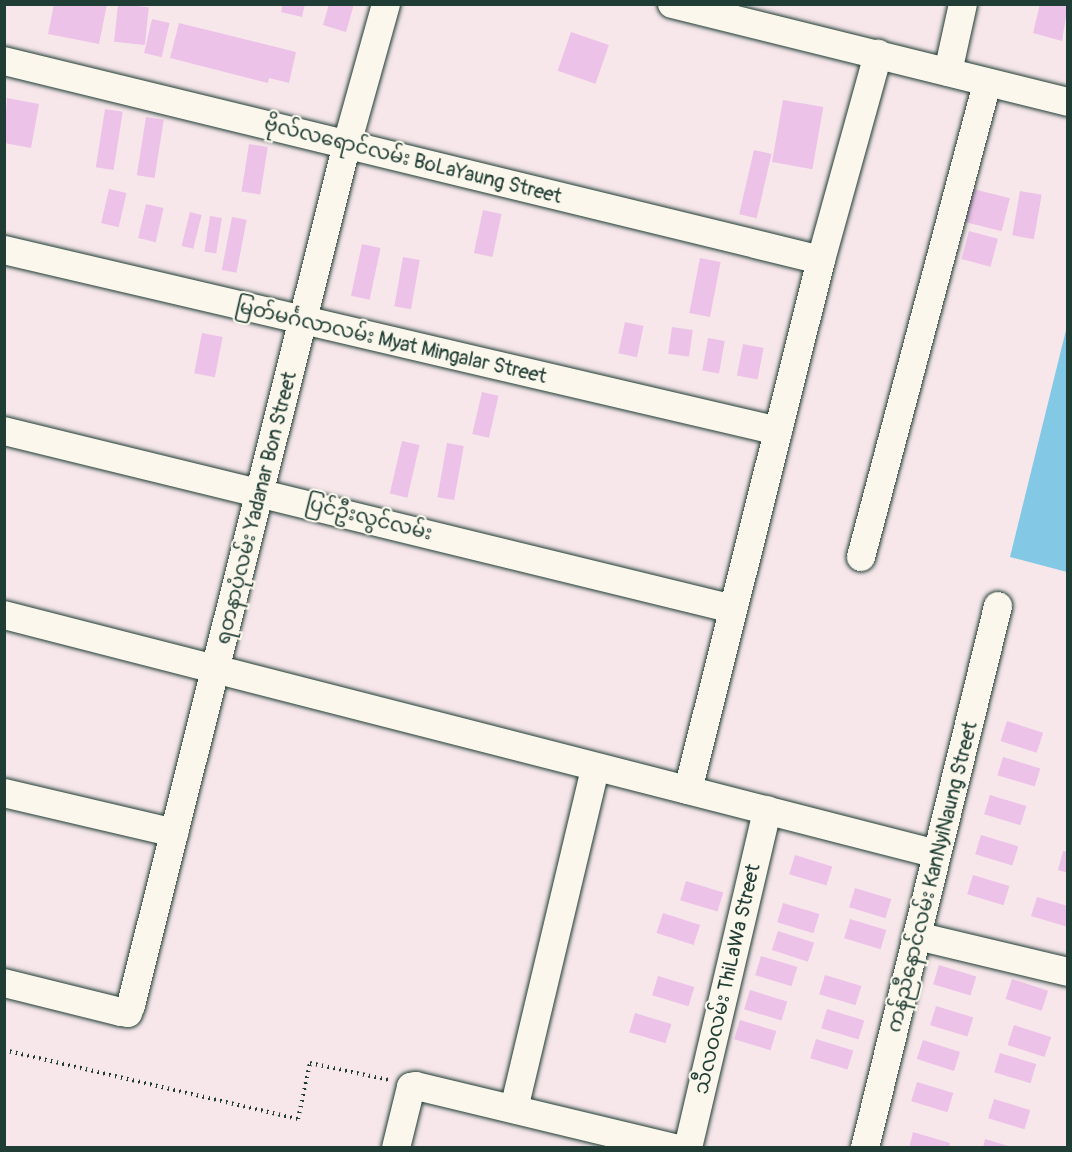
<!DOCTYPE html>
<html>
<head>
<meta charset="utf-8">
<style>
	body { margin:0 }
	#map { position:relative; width:1072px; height:1152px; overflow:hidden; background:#f7e7eb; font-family:Pangolin,"Noto Sans Myanmar",sans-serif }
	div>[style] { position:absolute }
	.water>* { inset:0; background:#83c8e5 }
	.building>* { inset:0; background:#edc2e8; transform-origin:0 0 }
	.path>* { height:4px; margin-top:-2px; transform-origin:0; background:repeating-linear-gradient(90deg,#1f3d34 0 1.5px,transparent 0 6px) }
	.roads { filter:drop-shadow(0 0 2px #1f3d34) drop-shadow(0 0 2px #1f3d34) }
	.minor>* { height:28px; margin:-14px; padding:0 14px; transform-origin:14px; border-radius:14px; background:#fbf7ec }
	span { translate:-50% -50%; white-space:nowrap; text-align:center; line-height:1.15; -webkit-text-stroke:4.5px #fbf7ec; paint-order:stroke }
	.street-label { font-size:20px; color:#1f3d34 }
	.frame { position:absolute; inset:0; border:6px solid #1f3d34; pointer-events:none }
</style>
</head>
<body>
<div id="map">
	<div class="water">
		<i style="clip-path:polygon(1067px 326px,1067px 572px,1010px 557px)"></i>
	</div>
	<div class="building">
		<i style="clip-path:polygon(54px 4px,107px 4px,99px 44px,48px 34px)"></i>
		<i style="left:118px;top:4px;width:31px;height:38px;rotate:6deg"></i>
		<i style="clip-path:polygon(283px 4px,305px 4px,302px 17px,281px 12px)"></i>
		<i style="clip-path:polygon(329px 4px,354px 4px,346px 32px,323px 25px)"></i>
		<i style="clip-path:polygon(1040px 4px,1068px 4px,1062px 41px,1033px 33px)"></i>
		<i style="left:152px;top:19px;width:18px;height:35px;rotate:13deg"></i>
		<i style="clip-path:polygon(179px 23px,296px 52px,289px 83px,269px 78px,268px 83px,170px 58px)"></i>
		<i style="left:571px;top:32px;width:40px;height:41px;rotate:19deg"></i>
		<i style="clip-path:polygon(7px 98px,39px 104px,31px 148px,4px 143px)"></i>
		<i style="left:783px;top:100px;width:41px;height:63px;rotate:10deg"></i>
		<i style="left:105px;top:109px;width:18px;height:59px;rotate:9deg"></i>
		<i style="left:146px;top:117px;width:18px;height:59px;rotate:9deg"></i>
		<i style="left:249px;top:144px;width:19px;height:48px;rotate:9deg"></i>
		<i style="left:754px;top:150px;width:18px;height:66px;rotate:13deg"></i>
		<i style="left:109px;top:189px;width:18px;height:35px;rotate:13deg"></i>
		<i style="left:973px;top:189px;width:38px;height:34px;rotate:14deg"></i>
		<i style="left:1020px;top:191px;width:22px;height:45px;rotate:10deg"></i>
		<i style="left:146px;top:204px;width:18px;height:35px;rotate:13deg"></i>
		<i style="left:483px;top:210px;width:19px;height:44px;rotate:12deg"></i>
		<i style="left:190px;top:212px;width:12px;height:35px;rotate:14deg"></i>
		<i style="left:210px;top:216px;width:12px;height:36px;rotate:9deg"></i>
		<i style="left:232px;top:217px;width:15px;height:54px;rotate:11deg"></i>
		<i style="left:969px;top:231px;width:30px;height:29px;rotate:15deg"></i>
		<i style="left:362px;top:244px;width:19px;height:53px;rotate:12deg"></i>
		<i style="left:403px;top:257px;width:17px;height:50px;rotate:10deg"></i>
		<i style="left:700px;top:258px;width:21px;height:56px;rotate:11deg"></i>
		<i style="left:625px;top:322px;width:19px;height:32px;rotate:12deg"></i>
		<i style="left:672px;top:327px;width:21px;height:27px;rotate:8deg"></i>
		<i style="left:202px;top:333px;width:21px;height:41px;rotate:11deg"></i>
		<i style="left:708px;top:338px;width:17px;height:33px;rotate:10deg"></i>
		<i style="left:743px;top:344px;width:21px;height:32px;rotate:11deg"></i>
		<i style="left:482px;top:392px;width:17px;height:43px;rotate:13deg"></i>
		<i style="left:402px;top:441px;width:18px;height:54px;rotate:13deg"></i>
		<i style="left:447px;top:443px;width:17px;height:55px;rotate:10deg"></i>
		<i style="left:1007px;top:721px;width:38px;height:21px;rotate:18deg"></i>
		<i style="left:1003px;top:757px;width:39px;height:19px;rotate:17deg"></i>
		<i style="left:990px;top:795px;width:38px;height:20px;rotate:17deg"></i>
		<i style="left:981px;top:835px;width:39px;height:20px;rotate:17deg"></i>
		<i style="clip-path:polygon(1063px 851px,1068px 852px,1068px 873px,1058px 870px)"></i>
		<i style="left:795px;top:855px;width:39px;height:20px;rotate:17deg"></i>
		<i style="left:973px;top:875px;width:38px;height:20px;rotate:17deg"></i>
		<i style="left:686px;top:881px;width:39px;height:20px;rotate:17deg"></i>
		<i style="left:855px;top:888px;width:38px;height:20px;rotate:17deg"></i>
		<i style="clip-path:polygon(1037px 897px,1068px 906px,1068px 927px,1031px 916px)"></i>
		<i style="left:783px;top:903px;width:38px;height:20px;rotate:17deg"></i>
		<i style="left:663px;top:913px;width:39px;height:21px;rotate:18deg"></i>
		<i style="left:850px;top:919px;width:38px;height:20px;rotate:17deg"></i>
		<i style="left:778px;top:931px;width:38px;height:20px;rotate:18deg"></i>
		<i style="left:761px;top:956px;width:38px;height:20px;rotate:17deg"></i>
		<i style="left:939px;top:965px;width:39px;height:20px;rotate:17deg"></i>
		<i style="left:825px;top:975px;width:38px;height:20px;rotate:17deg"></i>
		<i style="left:658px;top:976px;width:38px;height:20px;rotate:17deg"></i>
		<i style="left:1012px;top:979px;width:38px;height:21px;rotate:18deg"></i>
		<i style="left:750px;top:990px;width:39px;height:20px;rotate:17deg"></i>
		<i style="left:936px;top:1006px;width:39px;height:20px;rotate:17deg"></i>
		<i style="left:827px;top:1009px;width:39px;height:20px;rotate:17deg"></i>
		<i style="left:635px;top:1013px;width:38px;height:20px;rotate:17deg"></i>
		<i style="left:740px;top:1020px;width:38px;height:20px;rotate:17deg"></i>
		<i style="left:1014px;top:1025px;width:39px;height:21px;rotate:18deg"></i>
		<i style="left:816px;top:1039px;width:39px;height:20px;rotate:17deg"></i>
		<i style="left:923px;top:1040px;width:39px;height:20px;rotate:18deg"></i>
		<i style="left:1000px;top:1053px;width:38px;height:20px;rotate:17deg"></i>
		<i style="left:917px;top:1082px;width:38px;height:20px;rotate:17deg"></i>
		<i style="left:994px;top:1099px;width:38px;height:20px;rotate:17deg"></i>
		<i style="clip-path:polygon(913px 1132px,950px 1143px,949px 1148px,909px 1148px)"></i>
		<i style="clip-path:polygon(985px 1139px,1012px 1147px,1012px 1148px,983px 1148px)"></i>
	</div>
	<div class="path">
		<i style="left:4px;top:1050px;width:302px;rotate:13.2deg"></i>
		<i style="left:298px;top:1119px;width:57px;rotate:-77.9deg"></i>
		<i style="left:310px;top:1063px;width:81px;rotate:12.1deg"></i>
	</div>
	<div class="roads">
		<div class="minor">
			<i style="left:672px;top:4px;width:408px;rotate:13.9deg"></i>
			<i style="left:4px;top:61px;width:841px;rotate:13.69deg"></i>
			<i style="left:948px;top:72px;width:70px;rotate:-77.6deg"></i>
			<i style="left:4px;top:250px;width:795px;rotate:13.16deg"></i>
			<i style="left:4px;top:431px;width:750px;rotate:13.72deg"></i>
			<i style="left:861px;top:557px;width:491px;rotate:-75.1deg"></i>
			<i style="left:4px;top:615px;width:963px;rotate:14.37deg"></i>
			<i style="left:688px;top:790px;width:546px;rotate:-75.91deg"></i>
			<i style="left:821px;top:260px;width:214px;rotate:-74.5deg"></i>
			<i style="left:4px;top:793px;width:175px;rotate:13.2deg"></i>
			<i style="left:917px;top:936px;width:155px;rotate:13.4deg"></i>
			<i style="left:4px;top:983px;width:121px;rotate:13.9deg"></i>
			<i style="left:121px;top:1012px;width:7px;rotate:8deg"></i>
			<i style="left:128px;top:1013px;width:9px;rotate:-69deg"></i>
			<i style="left:131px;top:1005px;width:888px;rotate:-75.92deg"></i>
			<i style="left:347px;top:144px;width:145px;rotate:-74.4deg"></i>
			<i style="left:514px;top:1109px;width:350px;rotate:-76.6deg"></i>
			<i style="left:396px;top:1148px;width:63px;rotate:-76.2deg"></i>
			<i style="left:411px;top:1087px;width:5px;rotate:-11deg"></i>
			<i style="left:416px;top:1086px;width:266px;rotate:13.5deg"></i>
			<i style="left:688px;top:1148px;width:347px;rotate:-76.8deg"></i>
			<i style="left:865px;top:1148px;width:558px;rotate:-76.21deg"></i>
		</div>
	</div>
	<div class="street-label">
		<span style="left:413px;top:160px;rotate:14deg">ဗိုလ်လရောင်လမ်း BoLaYaung Street</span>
		<span style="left:391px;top:341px;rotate:13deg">မြတ်မင်္ဂလာလမ်း Myat Mingalar Street</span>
		<span style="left:256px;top:508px;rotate:-76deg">ရတနာပုံလမ်း Yadanar Bon Street</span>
		<span style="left:369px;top:518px;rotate:14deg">ပြင်ဦးလွင်လမ်း</span>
		<span style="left:932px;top:877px;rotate:-76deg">ကန်ညီနောင်လမ်း KanNyiNaung Street</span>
		<span style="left:727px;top:979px;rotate:-77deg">သီလဝလမ်း ThiLaWa Street</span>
	</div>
	<div class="frame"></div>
</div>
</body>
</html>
